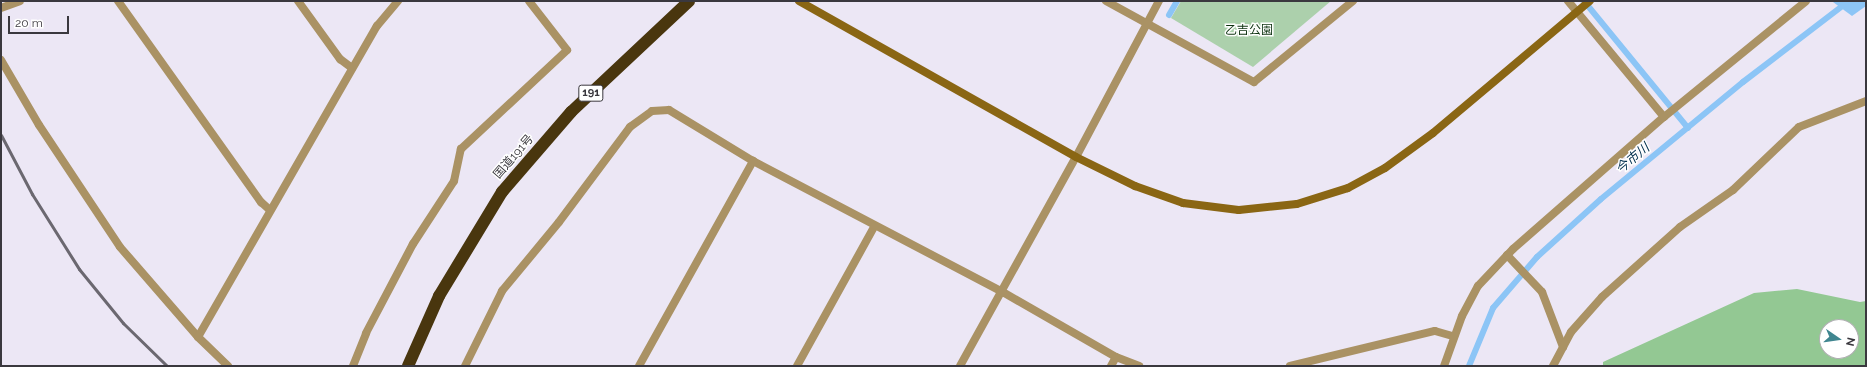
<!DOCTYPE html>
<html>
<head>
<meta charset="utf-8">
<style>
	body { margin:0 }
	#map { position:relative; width:1867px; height:367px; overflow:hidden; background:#ece7f5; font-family:Raleway,"Noto Sans JP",sans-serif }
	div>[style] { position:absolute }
	.green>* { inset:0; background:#acd0ac }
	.forest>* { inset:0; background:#93c893 }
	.water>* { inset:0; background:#8cc5f6 }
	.stream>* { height:6px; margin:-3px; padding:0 3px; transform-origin:3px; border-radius:3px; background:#8cc5f6 }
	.street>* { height:8px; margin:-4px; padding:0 4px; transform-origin:4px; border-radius:4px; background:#aa9264 }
	.secondary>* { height:8px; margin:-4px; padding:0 4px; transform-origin:4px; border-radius:4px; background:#8a6614 }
	.highway>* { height:12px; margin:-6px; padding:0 6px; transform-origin:6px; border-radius:6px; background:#49360e }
	.rail>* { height:3px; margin:-1.5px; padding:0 1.5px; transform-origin:1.5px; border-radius:1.5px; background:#6b6870 }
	span { translate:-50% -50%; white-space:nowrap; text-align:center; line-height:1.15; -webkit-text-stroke:3px #fff; paint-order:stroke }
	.shield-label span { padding:1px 3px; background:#fff; border:1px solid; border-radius:3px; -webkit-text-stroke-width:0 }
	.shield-label { font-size:11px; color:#3a383e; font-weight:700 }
	.park-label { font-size:12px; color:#0d3210 }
	.street-label { font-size:12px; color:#3a383e }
	.water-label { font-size:13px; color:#012e4e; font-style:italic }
	.frame { position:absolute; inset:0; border:2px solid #3a383e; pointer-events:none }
	.north { position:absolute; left:1819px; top:319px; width:40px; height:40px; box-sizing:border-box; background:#fff; border:1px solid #b0afb2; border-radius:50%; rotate:103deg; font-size:11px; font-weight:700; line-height:16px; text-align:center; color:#3a383e }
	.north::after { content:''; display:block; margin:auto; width:14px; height:18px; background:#408690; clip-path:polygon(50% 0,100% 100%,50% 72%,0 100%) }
	.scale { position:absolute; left:8px; top:16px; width:61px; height:18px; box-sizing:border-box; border:2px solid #3a383e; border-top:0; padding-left:5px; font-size:12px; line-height:14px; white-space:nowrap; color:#3a383e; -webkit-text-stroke:3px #fff; paint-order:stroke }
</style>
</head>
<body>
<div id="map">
	<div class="green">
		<i style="clip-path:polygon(1181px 1px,1331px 1px,1253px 67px,1171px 18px)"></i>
	</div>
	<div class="forest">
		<i style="clip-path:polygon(evenodd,1797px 289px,1860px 302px,1866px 301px,1866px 366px,1603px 366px,1603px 362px,1754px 293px,1797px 289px,1827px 327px,1851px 327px,1851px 351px,1827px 351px,1827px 327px)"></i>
	</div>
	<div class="water">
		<i style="clip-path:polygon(1866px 1px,1866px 6px,1852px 16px,1833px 2px)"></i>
	</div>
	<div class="stream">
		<i style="left:1584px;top:1px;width:164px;rotate:50.7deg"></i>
		<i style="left:1169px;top:15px;width:16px;rotate:-60deg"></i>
		<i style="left:1469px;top:366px;width:63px;rotate:-67.5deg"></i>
		<i style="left:1493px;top:308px;width:67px;rotate:-49.2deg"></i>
		<i style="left:1537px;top:257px;width:86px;rotate:-42.2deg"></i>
		<i style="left:1601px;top:199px;width:184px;rotate:-39.5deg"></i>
		<i style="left:1743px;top:82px;width:133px;rotate:-37.4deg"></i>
	</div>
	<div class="street">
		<i style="left:118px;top:1px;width:247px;rotate:54.6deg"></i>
		<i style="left:261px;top:202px;width:12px;rotate:42deg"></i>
		<i style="left:298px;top:1px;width:72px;rotate:54.1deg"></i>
		<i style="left:340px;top:59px;width:15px;rotate:37deg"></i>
		<i style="left:1106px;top:1px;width:169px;rotate:28.7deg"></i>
		<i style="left:1254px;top:82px;width:128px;rotate:-39.3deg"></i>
		<i style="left:1px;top:8px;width:20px;rotate:-20deg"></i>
		<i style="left:1px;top:60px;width:75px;rotate:59.7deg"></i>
		<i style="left:39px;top:125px;width:146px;rotate:56.4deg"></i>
		<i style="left:120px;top:247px;width:119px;rotate:49.1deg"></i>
		<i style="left:198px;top:337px;width:42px;rotate:44deg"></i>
		<i style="left:1664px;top:117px;width:183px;rotate:-39.2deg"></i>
		<i style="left:1507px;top:255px;width:51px;rotate:46.6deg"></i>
		<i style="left:1542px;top:292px;width:59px;rotate:69.1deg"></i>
		<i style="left:198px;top:337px;width:359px;rotate:-60.1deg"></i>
		<i style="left:377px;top:26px;width:33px;rotate:-50deg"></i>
		<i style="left:353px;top:366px;width:35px;rotate:-68deg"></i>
		<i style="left:366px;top:333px;width:101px;rotate:-62.2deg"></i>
		<i style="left:413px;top:244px;width:75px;rotate:-56.9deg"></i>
		<i style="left:454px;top:181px;width:33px;rotate:-78deg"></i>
		<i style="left:461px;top:149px;width:145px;rotate:-43deg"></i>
		<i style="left:567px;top:50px;width:62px;rotate:-127.8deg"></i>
		<i style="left:465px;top:366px;width:84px;rotate:-63.7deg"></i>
		<i style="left:502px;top:291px;width:89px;rotate:-50.4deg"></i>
		<i style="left:559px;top:222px;width:119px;rotate:-53.2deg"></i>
		<i style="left:630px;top:127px;width:27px;rotate:-36deg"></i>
		<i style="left:652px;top:111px;width:17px;rotate:-3deg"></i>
		<i style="left:669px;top:110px;width:98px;rotate:31.3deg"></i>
		<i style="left:753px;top:161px;width:280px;rotate:27.7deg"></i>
		<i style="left:1001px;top:291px;width:133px;rotate:29.9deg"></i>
		<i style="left:1116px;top:357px;width:25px;rotate:21deg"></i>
		<i style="left:639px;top:366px;width:235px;rotate:-60.9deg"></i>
		<i style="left:797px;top:366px;width:159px;rotate:-61deg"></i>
		<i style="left:960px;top:366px;width:239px;rotate:-61deg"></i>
		<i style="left:1076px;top:157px;width:177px;rotate:-62deg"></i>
		<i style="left:1111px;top:366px;width:10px;rotate:-61deg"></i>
		<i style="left:1290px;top:366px;width:149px;rotate:-13.6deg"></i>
		<i style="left:1435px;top:331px;width:19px;rotate:16deg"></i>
		<i style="left:1444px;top:366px;width:53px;rotate:-70.2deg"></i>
		<i style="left:1462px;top:316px;width:34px;rotate:-62deg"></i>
		<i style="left:1478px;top:286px;width:51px;rotate:-46.6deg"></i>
		<i style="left:1513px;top:249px;width:201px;rotate:-41.2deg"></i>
		<i style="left:1664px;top:117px;width:151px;rotate:-129.6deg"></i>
		<i style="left:1553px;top:366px;width:38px;rotate:-62deg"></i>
		<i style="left:1571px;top:332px;width:47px;rotate:-48.5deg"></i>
		<i style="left:1602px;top:297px;width:105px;rotate:-41.9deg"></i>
		<i style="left:1680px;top:227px;width:65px;rotate:-34.9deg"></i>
		<i style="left:1733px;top:190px;width:91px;rotate:-43.7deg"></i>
		<i style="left:1799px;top:127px;width:72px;rotate:-21.2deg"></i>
	</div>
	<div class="secondary">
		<i style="left:799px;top:1px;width:318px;rotate:29.4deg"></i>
		<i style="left:1076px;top:157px;width:66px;rotate:26.2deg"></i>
		<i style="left:1135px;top:186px;width:51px;rotate:19.5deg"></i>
		<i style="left:1183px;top:203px;width:56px;rotate:7.1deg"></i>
		<i style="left:1239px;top:210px;width:58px;rotate:-5.9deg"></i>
		<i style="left:1297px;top:204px;width:53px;rotate:-17.4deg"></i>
		<i style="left:1348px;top:188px;width:42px;rotate:-28.4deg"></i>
		<i style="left:1385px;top:168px;width:59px;rotate:-36.1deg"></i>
		<i style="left:1433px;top:133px;width:205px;rotate:-40.1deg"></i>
	</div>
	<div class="highway">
		<i style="left:408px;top:366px;width:77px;rotate:-66.1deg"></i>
		<i style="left:439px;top:296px;width:122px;rotate:-58.8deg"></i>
		<i style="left:502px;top:192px;width:106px;rotate:-49.2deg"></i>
		<i style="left:571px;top:112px;width:162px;rotate:-43.2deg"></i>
	</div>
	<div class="rail">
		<i style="left:1px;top:135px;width:67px;rotate:62.3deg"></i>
		<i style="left:32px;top:194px;width:89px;rotate:57.9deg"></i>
		<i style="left:79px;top:269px;width:70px;rotate:50.8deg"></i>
		<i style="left:123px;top:323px;width:62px;rotate:44.3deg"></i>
	</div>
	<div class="shield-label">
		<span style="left:591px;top:93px">191</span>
	</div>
	<div class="park-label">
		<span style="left:1249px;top:31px">乙吉公園</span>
	</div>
	<div class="street-label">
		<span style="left:514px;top:157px;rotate:-49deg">国道191号</span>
	</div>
	<div class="water-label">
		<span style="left:1633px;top:159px;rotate:-40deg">今市川</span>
	</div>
	<div class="frame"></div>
	<div class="north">N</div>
	<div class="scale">20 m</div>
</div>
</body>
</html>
